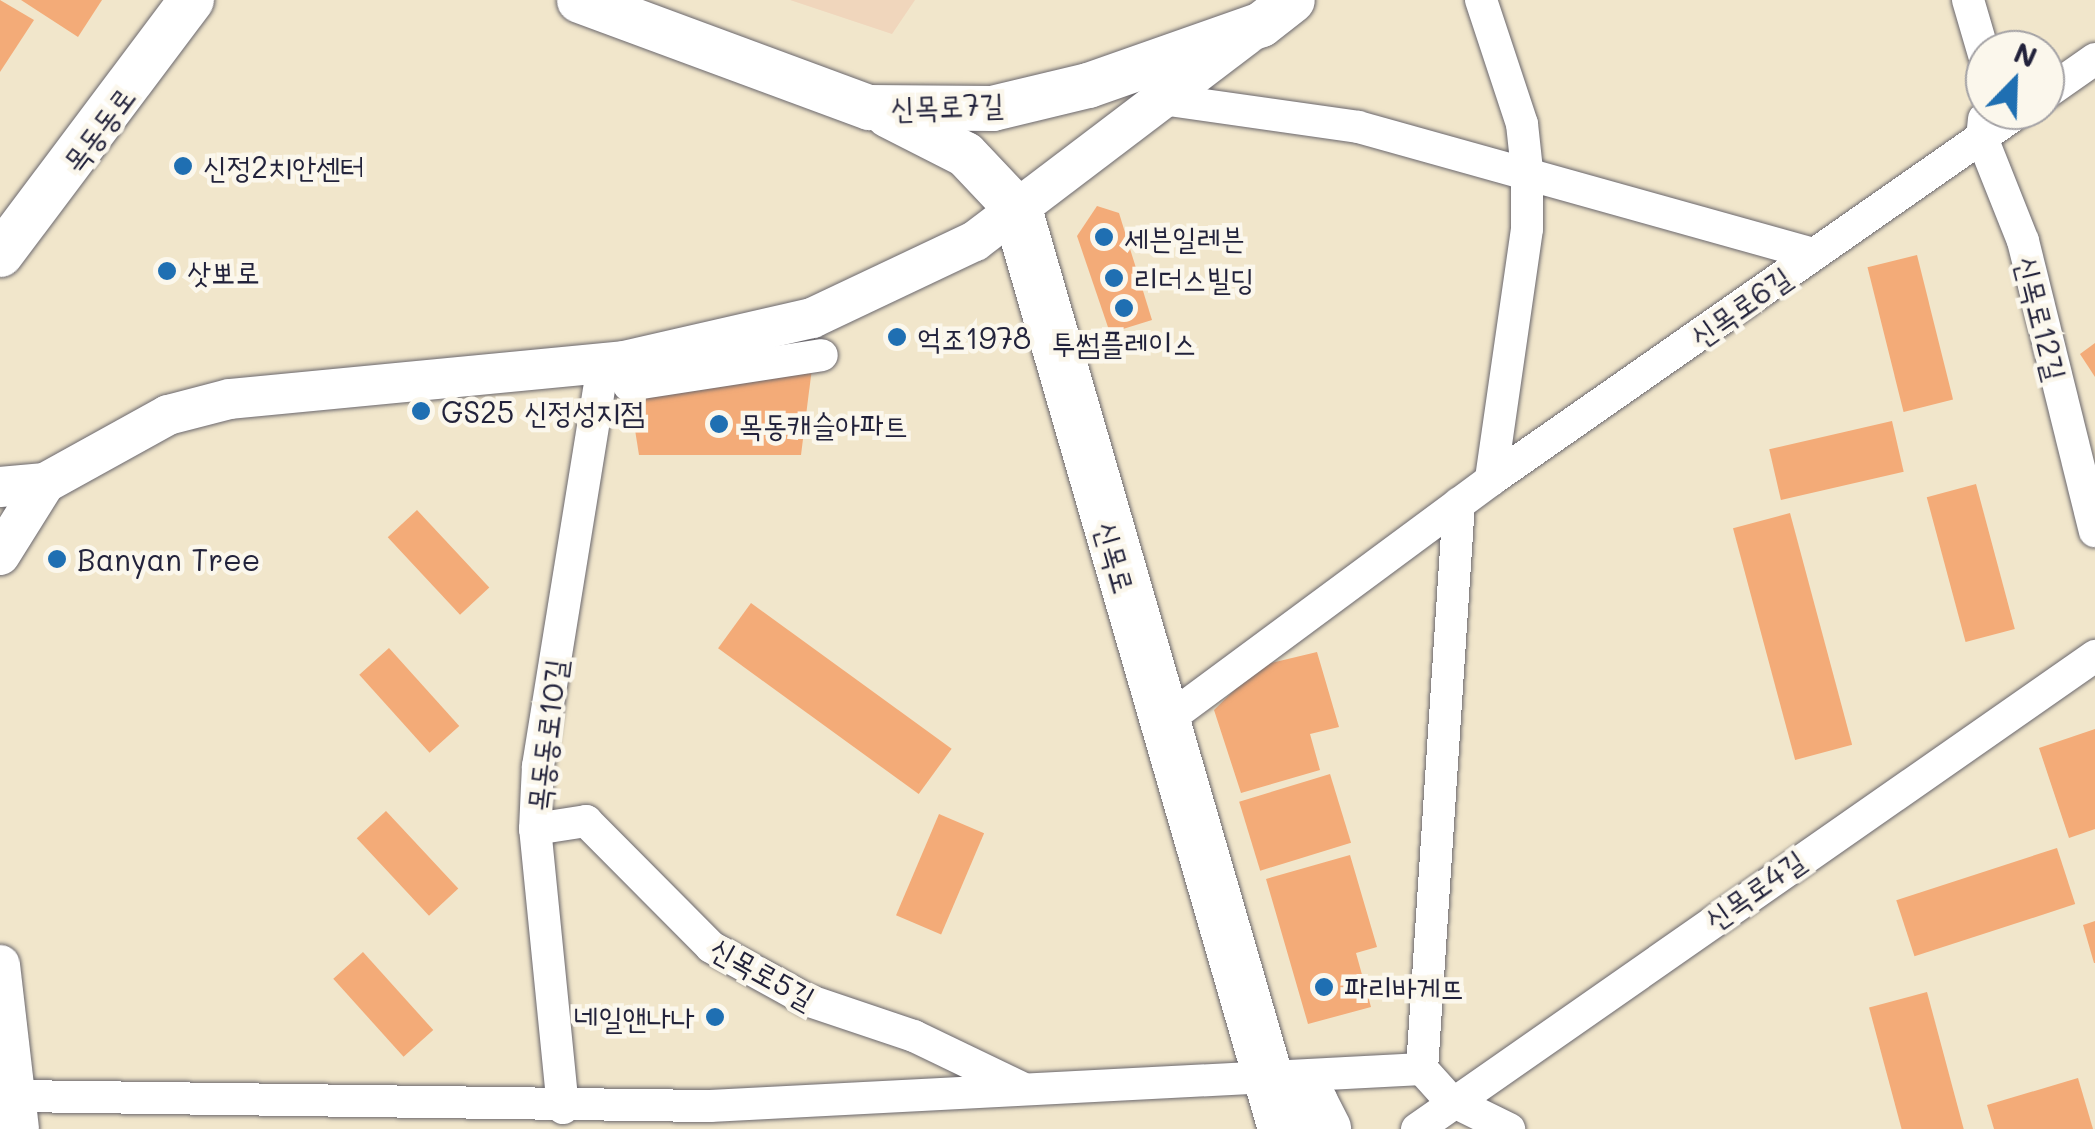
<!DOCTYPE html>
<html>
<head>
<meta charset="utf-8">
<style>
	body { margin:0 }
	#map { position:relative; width:2095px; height:1129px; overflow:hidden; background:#f1e6cb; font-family:Mali,"Poor Story",sans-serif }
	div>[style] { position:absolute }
	.built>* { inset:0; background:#f0d6bc }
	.building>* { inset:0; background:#f3ab78; transform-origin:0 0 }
	.roads { filter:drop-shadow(0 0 2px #6a676d) drop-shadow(0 0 2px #6a676d) }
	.minor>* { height:32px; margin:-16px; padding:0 16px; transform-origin:16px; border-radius:16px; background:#fff }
	.tertiary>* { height:40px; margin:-20px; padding:0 20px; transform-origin:20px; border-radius:20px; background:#fff }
	.secondary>* { height:45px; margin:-22.5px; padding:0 22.5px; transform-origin:22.5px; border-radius:22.5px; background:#fff }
	.primary>* { height:50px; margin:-25px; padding:0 25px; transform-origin:25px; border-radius:25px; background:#fff }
	.dots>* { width:28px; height:28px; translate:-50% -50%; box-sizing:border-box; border:5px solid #fbf7ec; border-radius:50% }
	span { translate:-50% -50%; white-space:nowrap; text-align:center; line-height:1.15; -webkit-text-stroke:9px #fbf7ec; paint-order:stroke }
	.street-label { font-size:30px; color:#22223b }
	.poi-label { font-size:30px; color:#22223b }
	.left { translate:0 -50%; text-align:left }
	.right { translate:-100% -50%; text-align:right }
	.north { position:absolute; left:1965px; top:30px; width:100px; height:100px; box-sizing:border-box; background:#fbf7ec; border:2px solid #a4a2a5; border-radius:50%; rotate:23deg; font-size:28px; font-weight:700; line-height:40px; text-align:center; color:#22223b }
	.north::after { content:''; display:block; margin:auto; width:35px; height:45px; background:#1f6fb2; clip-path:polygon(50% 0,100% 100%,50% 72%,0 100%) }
</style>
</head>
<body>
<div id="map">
	<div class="built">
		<i style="clip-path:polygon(790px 0,915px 0,892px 34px)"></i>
	</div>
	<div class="building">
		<i style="clip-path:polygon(0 0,34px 20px,0 72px)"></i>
		<i style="clip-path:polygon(21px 0,102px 0,78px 37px)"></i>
		<i style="clip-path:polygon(1097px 206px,1119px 213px,1152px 320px,1110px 333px,1077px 236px)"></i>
		<i style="left:1917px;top:255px;width:149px;height:51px;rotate:76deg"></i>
		<i style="clip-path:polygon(2095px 343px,2095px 377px,2080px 354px)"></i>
		<i style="clip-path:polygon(812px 368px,801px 455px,639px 455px,629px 392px)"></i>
		<i style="left:1892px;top:421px;width:52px;height:126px;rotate:77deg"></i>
		<i style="left:1976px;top:484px;width:150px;height:51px;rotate:75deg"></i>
		<i style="left:417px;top:510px;width:106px;height:40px;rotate:47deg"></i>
		<i style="left:1790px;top:513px;width:240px;height:59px;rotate:75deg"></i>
		<i style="left:751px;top:603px;width:248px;height:56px;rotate:36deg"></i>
		<i style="left:389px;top:648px;width:105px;height:40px;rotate:48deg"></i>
		<i style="clip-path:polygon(1317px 652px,1339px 727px,1310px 734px,1320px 770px,1241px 793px,1214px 710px,1259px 666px)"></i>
		<i style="clip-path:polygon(2095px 729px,2095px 829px,2069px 838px,2039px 748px)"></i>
		<i style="left:1330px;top:774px;width:72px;height:95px;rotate:73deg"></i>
		<i style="left:386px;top:811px;width:106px;height:40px;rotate:47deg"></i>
		<i style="left:939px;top:814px;width:49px;height:110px;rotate:23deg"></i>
		<i style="left:2057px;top:848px;width:59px;height:169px;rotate:72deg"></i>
		<i style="clip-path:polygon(1350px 855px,1377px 947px,1356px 953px,1371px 1007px,1308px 1024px,1266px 879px)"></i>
		<i style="clip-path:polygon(2095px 921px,2095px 963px,2094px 963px,2083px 925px)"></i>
		<i style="left:363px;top:952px;width:105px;height:40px;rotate:48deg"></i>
		<i style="left:1927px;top:992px;width:142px;height:60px;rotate:75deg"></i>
		<i style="clip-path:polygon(2078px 1078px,2093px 1129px,1994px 1129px,1987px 1105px)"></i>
	</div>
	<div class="roads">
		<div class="minor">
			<i style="left:1481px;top:0;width:131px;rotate:71.7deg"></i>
			<i style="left:1522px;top:124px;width:46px;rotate:83.8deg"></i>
			<i style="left:1527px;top:170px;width:59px;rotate:90deg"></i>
			<i style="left:1527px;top:229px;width:254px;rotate:98.2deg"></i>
			<i style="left:1968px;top:0;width:60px;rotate:73.7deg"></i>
			<i style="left:2045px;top:94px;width:61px;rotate:-35deg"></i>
			<i style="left:1162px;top:99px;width:198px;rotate:8.1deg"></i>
			<i style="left:1358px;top:127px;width:473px;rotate:15.6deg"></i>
			<i style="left:1984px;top:119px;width:19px;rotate:96deg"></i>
			<i style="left:1982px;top:138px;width:111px;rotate:68.3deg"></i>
			<i style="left:2023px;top:241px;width:299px;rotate:76.1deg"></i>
			<i style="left:624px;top:361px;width:25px;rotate:78deg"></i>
			<i style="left:629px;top:385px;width:195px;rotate:-8.8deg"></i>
			<i style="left:1164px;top:722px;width:407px;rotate:-36.5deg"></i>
			<i style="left:1491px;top:480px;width:646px;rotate:-34.92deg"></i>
			<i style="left:535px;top:829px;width:52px;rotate:-8.9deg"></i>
			<i style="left:586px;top:821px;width:177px;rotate:45.2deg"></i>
			<i style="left:711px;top:947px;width:110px;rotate:28.9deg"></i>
			<i style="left:807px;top:1000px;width:113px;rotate:18.6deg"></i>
			<i style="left:914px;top:1036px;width:118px;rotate:25.7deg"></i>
			<i style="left:1422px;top:1069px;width:567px;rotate:-86.26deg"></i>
			<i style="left:17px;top:1096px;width:693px;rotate:0.83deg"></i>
			<i style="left:710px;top:1106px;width:713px;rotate:-2.97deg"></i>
			<i style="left:1422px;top:1069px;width:42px;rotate:47.9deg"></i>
			<i style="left:1450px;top:1100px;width:66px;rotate:26.2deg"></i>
			<i style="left:563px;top:1108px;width:280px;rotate:-95.7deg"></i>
			<i style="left:535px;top:829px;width:63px;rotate:-87.3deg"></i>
			<i style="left:538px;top:766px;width:408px;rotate:-80.8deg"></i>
			<i style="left:1417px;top:1129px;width:827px;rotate:-34.9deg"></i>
		</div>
		<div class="tertiary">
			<i style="left:0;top:487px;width:45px;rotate:-5.1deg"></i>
			<i style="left:45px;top:483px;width:141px;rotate:-28.9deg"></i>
			<i style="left:168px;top:415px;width:64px;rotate:-14.5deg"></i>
			<i style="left:230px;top:399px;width:396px;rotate:-5.5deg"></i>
			<i style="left:624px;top:361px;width:193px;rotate:-12.9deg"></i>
			<i style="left:812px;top:318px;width:180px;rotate:-25.3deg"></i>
			<i style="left:975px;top:241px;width:340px;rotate:-37.2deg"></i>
			<i style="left:0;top:555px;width:85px;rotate:-58deg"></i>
			<i style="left:0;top:965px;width:165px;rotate:83.4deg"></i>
		</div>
		<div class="secondary">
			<i style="left:579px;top:0;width:309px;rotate:20.3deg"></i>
			<i style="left:869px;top:107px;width:123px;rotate:0.5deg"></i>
			<i style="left:992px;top:108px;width:99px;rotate:-13.5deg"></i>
			<i style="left:1088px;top:85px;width:183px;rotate:-19.4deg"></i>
			<i style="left:1261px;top:24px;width:39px;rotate:-38deg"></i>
			<i style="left:888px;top:115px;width:86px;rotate:26.9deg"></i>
			<i style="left:965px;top:154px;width:76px;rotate:46.6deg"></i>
			<i style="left:0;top:254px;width:318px;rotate:-53.1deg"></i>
		</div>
		<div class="primary">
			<i style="left:1017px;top:209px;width:958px;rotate:73.87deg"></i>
			<i style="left:1270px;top:1078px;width:50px;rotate:30.2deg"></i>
			<i style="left:1313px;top:1103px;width:29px;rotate:63deg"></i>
		</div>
	</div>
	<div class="dots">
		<i style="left:183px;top:166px;background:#1f6fb2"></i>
		<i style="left:1104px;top:237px;background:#1f6fb2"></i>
		<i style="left:167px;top:271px;background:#1f6fb2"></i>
		<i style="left:1114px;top:278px;background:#1f6fb2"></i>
		<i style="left:1124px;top:308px;background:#1f6fb2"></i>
		<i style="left:897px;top:337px;background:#1f6fb2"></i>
		<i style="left:421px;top:411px;background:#1f6fb2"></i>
		<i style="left:719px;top:424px;background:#1f6fb2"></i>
		<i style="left:57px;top:559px;background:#1f6fb2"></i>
		<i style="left:1324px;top:987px;background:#1f6fb2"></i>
		<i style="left:715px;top:1017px;background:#1f6fb2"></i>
	</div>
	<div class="street-label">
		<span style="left:947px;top:105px;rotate:-2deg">신목로7길</span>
		<span style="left:98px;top:129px;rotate:-53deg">목동동로</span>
		<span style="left:1740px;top:306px;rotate:-35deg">신목로6길</span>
		<span style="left:2042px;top:318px;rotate:76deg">신목로12길</span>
		<span style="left:1116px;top:557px;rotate:74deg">신목로</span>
		<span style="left:546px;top:735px;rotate:-83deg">목동동로10길</span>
		<span style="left:1754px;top:889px;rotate:-35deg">신목로4길</span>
		<span style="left:763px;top:972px;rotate:29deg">신목로5길</span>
	</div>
	<div class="poi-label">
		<span class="left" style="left:203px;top:166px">신정2치안센터</span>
		<span class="left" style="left:1124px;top:237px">세븐일레븐</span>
		<span class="left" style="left:187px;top:271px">삿뽀로</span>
		<span class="left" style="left:1134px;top:278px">리더스빌딩</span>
		<span class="left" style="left:917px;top:337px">억조1978</span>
		<span style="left:1124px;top:342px">투썸플레이스</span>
		<span class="left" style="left:441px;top:411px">GS25 신정성지점</span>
		<span class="left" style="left:739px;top:424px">목동캐슬아파트</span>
		<span class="left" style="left:77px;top:559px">Banyan Tree</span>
		<span class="left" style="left:1344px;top:987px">파리바게뜨</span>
		<span class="right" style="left:695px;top:1017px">네일앤나나</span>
	</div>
	<div class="north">N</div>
</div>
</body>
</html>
